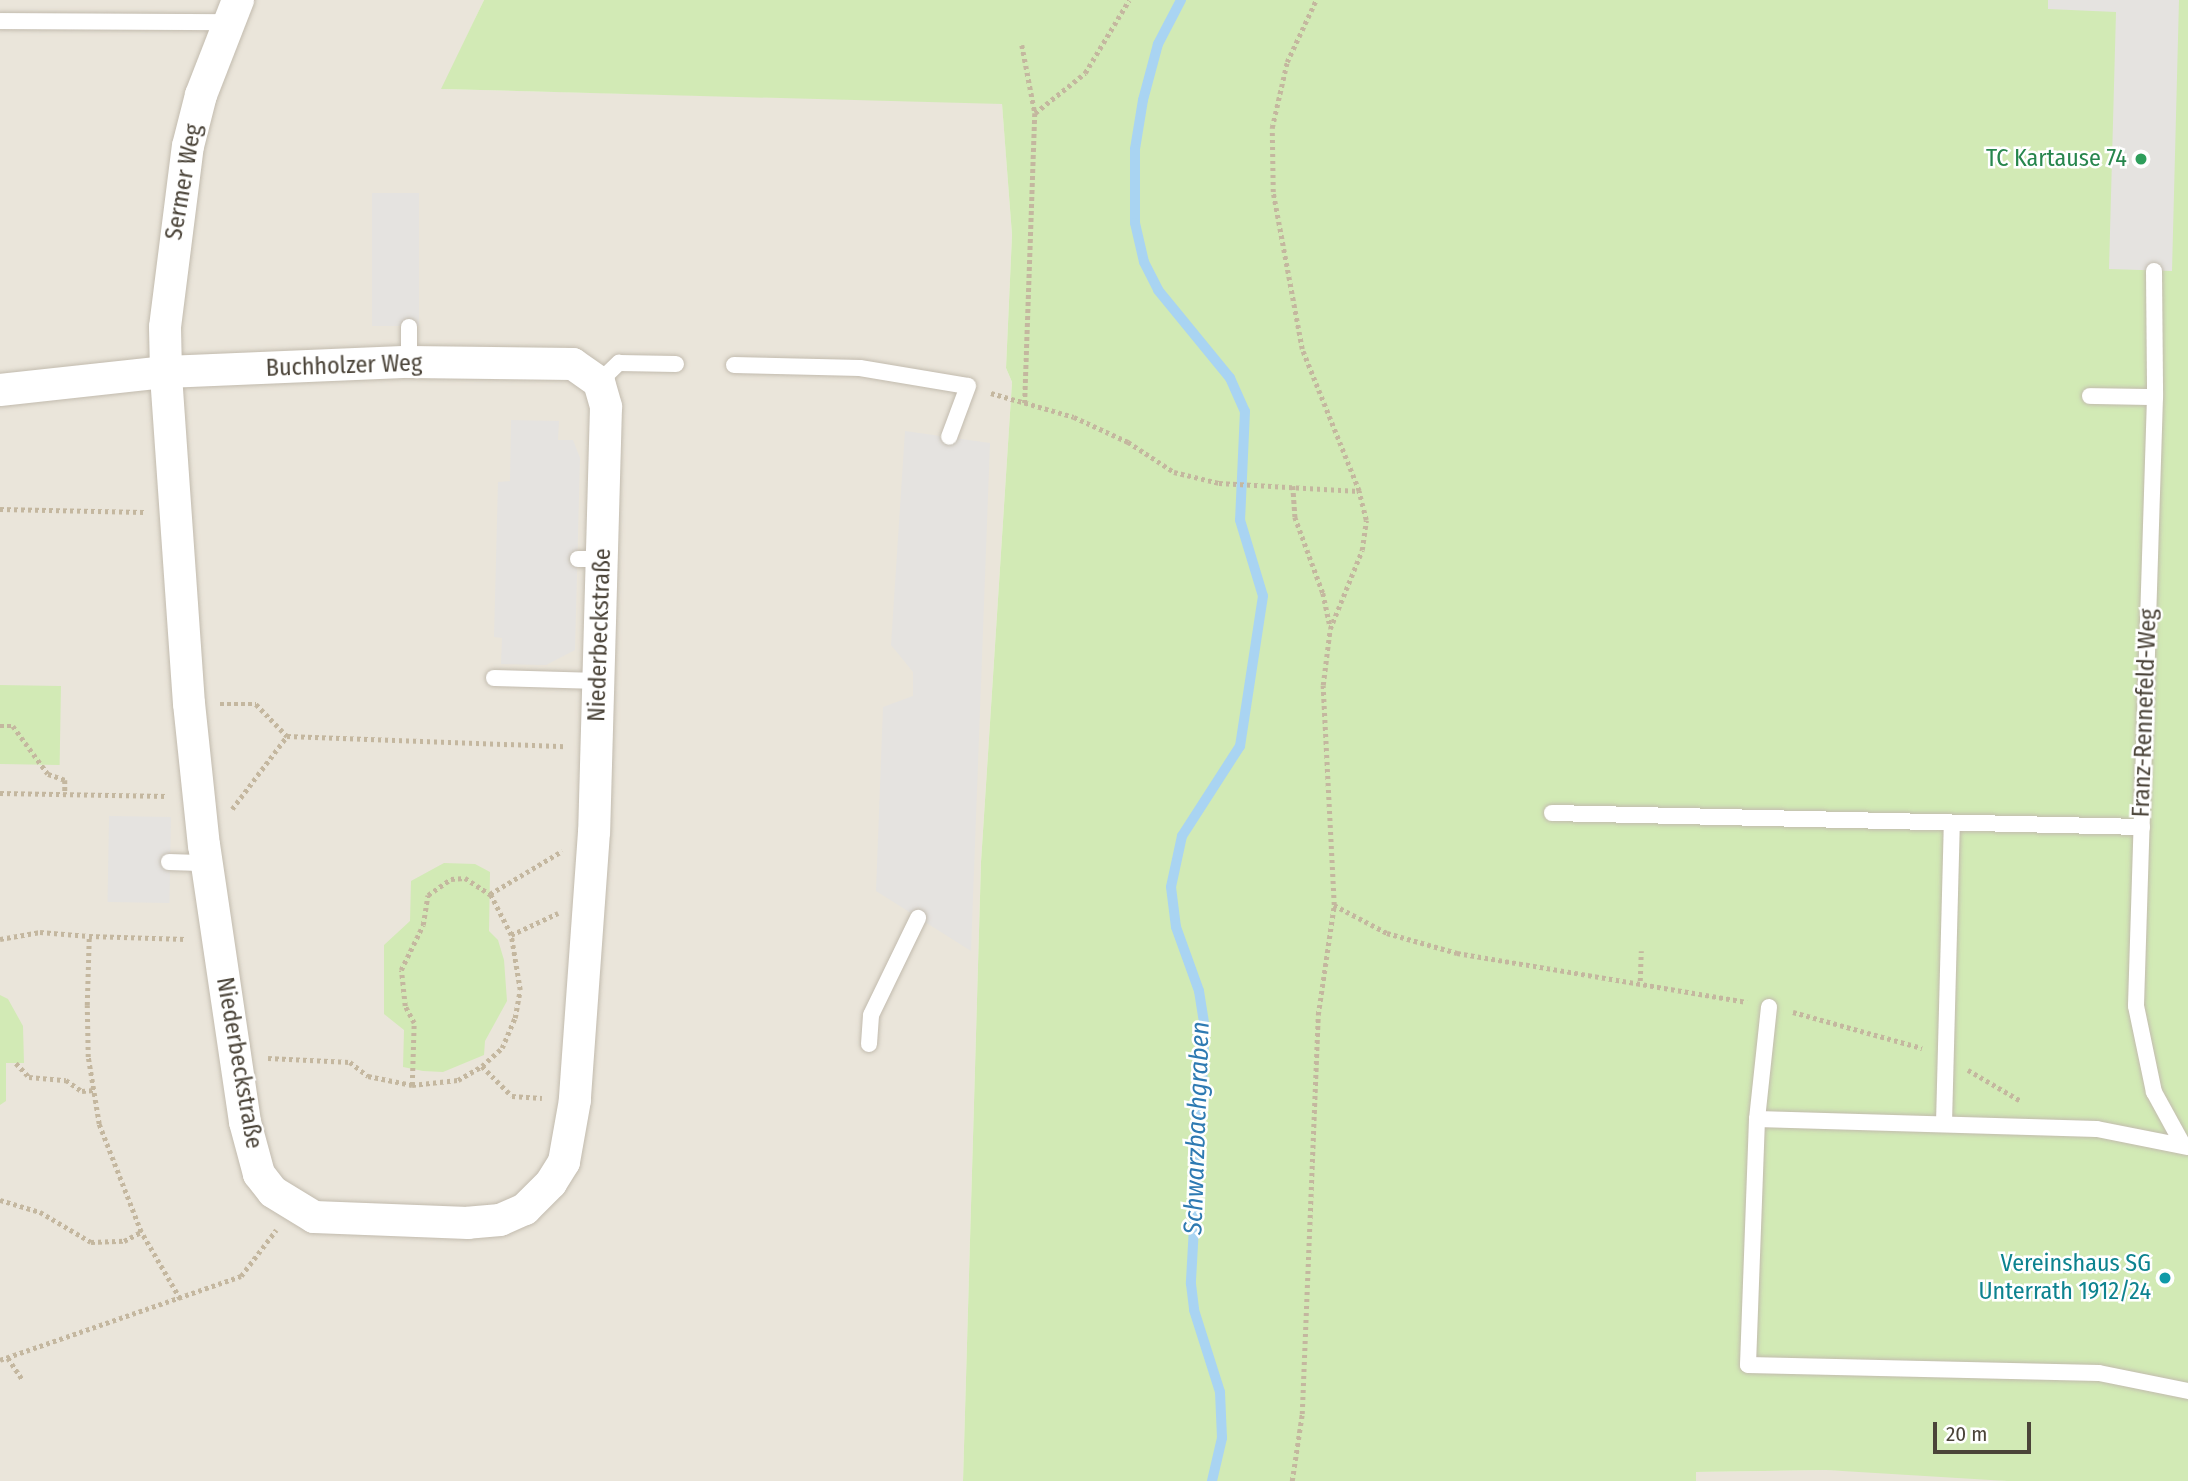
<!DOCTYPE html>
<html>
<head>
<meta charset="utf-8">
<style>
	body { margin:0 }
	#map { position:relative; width:2188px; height:1481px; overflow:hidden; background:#f6f3ec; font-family:"Fira Sans Condensed",sans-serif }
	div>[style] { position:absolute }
	.residential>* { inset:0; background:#eae5da }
	.green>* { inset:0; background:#d2eab5; transform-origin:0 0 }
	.parking>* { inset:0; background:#e5e3e0; transform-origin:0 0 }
	.stream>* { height:10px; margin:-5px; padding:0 5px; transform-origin:5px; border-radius:5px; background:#a9d4f2 }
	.path>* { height:4.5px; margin-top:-2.25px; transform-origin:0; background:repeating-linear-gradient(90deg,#c4b79f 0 3.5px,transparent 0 7px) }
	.roads { filter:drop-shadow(0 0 2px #c2bbae) drop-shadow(0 0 2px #c2bbae) }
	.lane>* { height:16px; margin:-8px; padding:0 8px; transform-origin:8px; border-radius:8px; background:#fff }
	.street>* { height:32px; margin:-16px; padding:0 16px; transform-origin:16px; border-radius:16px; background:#fff }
	.dots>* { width:19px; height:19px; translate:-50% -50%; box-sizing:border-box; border:4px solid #fff; border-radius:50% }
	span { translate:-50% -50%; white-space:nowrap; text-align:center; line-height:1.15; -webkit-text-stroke:5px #fff; paint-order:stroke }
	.leisure-label { font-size:24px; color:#27864d }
	.right { translate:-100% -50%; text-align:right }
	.street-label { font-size:24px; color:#4b4439 }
	.culture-label { font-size:24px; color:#0d838f }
	.water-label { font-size:26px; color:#2e7ab2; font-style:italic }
	.scale { position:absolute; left:1933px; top:1422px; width:98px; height:32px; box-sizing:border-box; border:4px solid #4b4439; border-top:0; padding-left:9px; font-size:21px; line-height:24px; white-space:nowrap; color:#4b4439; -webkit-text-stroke:5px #fff; paint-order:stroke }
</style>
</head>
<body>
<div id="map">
	<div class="residential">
		<i style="clip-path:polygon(0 0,484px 0,442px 89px,1002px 103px,1012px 235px,1006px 368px,1012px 382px,981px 862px,963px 1481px,0 1481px)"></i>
		<i style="clip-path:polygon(1826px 1470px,1941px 1474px,2007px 1481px,1696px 1481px,1696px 1472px)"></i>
	</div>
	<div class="green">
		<i style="clip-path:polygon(484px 0,2188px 0,2188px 1481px,2007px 1481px,1826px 1470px,1696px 1472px,1696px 1481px,963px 1481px,981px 862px,1012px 382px,1006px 368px,1012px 235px,1002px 104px,441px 89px)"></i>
		<i style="left:0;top:685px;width:61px;height:79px;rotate:1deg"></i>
		<i style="clip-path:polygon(444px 863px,475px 864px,490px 872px,489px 931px,498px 940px,504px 960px,507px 1001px,485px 1041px,484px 1055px,443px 1072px,423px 1071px,403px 1067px,404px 1030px,384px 1014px,384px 945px,410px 921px,411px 881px)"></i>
		<i style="clip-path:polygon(0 995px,8px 999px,23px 1026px,24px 1063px,6px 1063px,6px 1101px,0 1105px)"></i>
	</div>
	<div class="parking">
		<i style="clip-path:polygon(2048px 0,2179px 0,2172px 271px,2109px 269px,2116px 12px,2048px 9px)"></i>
		<i style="left:372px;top:193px;width:47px;height:133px"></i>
		<i style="clip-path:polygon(511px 420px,559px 421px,558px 440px,573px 440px,580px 458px,575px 650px,546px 665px,501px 664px,502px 638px,494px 637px,498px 482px,510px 481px)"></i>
		<i style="clip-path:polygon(905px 431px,990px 443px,971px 951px,876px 891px,883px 707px,913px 696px,913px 672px,891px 645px)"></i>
		<i style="left:109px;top:816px;width:62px;height:86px;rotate:1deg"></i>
	</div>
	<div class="stream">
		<i style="left:1181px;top:0;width:50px;rotate:117.6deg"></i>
		<i style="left:1158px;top:44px;width:58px;rotate:105deg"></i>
		<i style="left:1143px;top:100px;width:50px;rotate:99.3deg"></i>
		<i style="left:1135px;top:149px;width:74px;rotate:90deg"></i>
		<i style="left:1135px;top:223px;width:40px;rotate:77deg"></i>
		<i style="left:1144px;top:262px;width:31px;rotate:63deg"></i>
		<i style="left:1158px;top:290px;width:114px;rotate:50.7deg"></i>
		<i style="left:1230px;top:378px;width:36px;rotate:66deg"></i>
		<i style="left:1245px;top:411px;width:109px;rotate:92.6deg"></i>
		<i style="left:1240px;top:520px;width:79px;rotate:73.2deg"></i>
		<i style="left:1263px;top:596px;width:152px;rotate:98.7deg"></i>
		<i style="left:1240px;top:746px;width:107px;rotate:122.8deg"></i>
		<i style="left:1182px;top:836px;width:52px;rotate:102.2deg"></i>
		<i style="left:1171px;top:887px;width:40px;rotate:82.9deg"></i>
		<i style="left:1176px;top:927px;width:68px;rotate:70.2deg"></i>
		<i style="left:1199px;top:991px;width:39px;rotate:81deg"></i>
		<i style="left:1205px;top:1030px;width:254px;rotate:93.2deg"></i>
		<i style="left:1191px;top:1284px;width:26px;rotate:83deg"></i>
		<i style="left:1194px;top:1310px;width:86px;rotate:72.4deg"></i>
		<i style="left:1220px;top:1392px;width:46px;rotate:87.5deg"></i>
		<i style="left:1222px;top:1438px;width:44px;rotate:103.1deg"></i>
	</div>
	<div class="path">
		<i style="left:1022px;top:45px;width:69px;rotate:79.2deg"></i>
		<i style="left:1035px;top:113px;width:290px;rotate:92deg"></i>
		<i style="left:1035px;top:113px;width:64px;rotate:-38.7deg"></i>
		<i style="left:1085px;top:73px;width:85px;rotate:-58.9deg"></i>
		<i style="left:991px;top:393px;width:86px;rotate:16.1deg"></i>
		<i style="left:1074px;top:417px;width:60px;rotate:24.8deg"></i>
		<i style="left:1128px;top:442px;width:55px;rotate:33.1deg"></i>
		<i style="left:1174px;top:472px;width:46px;rotate:13.7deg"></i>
		<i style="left:1219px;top:483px;width:140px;rotate:3.3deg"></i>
		<i style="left:1293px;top:486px;width:31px;rotate:86deg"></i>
		<i style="left:1295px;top:517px;width:81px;rotate:69.8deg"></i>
		<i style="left:1323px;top:593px;width:35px;rotate:78deg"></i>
		<i style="left:0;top:509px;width:144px;rotate:1.2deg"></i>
		<i style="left:220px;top:704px;width:36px"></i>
		<i style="left:256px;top:704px;width:45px;rotate:45.9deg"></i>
		<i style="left:0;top:726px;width:13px"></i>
		<i style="left:13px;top:726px;width:59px;rotate:53.9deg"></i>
		<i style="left:48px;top:774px;width:18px;rotate:19deg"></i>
		<i style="left:65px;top:780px;width:14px;rotate:90deg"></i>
		<i style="left:0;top:793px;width:167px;rotate:1deg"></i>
		<i style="left:232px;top:809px;width:91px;rotate:-53deg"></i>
		<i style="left:287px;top:736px;width:278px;rotate:2.1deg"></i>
		<i style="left:1334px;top:905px;width:60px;rotate:27.8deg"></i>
		<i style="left:1387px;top:933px;width:73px;rotate:15.9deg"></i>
		<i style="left:1457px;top:953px;width:294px;rotate:9.6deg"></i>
		<i style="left:511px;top:935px;width:52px;rotate:-25.1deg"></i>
		<i style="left:0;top:939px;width:41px;rotate:-9.9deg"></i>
		<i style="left:40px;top:932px;width:49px;rotate:4.7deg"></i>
		<i style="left:1640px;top:981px;width:30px;rotate:-88deg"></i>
		<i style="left:1793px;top:1012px;width:134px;rotate:15.6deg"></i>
		<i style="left:268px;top:1058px;width:82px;rotate:2.8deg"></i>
		<i style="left:350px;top:1062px;width:23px;rotate:38deg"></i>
		<i style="left:368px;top:1076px;width:45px;rotate:11.6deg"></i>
		<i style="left:412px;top:1085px;width:46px;rotate:-6.2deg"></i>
		<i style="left:458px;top:1080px;width:28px;rotate:-30deg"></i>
		<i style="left:482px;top:1066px;width:27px;rotate:-42deg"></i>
		<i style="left:502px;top:1048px;width:33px;rotate:-67deg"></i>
		<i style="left:515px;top:1018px;width:28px;rotate:-80deg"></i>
		<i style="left:520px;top:990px;width:56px;rotate:-99.3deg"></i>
		<i style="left:511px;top:935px;width:46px;rotate:-117.1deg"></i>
		<i style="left:490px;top:894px;width:84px;rotate:-30.8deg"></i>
		<i style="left:16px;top:1063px;width:19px;rotate:47deg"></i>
		<i style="left:29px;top:1077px;width:37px;rotate:5deg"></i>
		<i style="left:66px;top:1080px;width:19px;rotate:35deg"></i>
		<i style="left:82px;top:1091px;width:12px;rotate:-5deg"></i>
		<i style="left:482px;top:1066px;width:42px;rotate:45deg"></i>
		<i style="left:512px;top:1096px;width:30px;rotate:4deg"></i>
		<i style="left:1968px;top:1070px;width:61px;rotate:30.3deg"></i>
		<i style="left:412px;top:1085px;width:62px;rotate:-88.2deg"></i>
		<i style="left:414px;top:1023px;width:19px;rotate:-118deg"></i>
		<i style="left:405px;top:1006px;width:36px;rotate:-96deg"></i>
		<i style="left:401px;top:970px;width:50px;rotate:-63.9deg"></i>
		<i style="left:423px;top:925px;width:30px;rotate:-81deg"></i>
		<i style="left:428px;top:895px;width:28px;rotate:-35deg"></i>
		<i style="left:451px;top:879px;width:14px;rotate:-4deg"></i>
		<i style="left:465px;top:878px;width:30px;rotate:33deg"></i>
		<i style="left:0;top:1200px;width:42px;rotate:16.7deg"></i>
		<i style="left:40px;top:1212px;width:59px;rotate:30.5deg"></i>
		<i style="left:91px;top:1242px;width:33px;rotate:-2deg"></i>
		<i style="left:124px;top:1241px;width:19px;rotate:-28deg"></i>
		<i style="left:180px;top:1299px;width:78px;rotate:-120.2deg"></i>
		<i style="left:141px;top:1232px;width:116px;rotate:-111.3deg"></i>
		<i style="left:99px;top:1124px;width:68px;rotate:-99.3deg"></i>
		<i style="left:88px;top:1057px;width:52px;rotate:-91.1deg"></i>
		<i style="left:87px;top:1005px;width:69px;rotate:-88.3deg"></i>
		<i style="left:89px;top:936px;width:97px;rotate:1.8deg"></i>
		<i style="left:8px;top:1358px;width:25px;rotate:56deg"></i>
		<i style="left:0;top:1360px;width:255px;rotate:-19.2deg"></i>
		<i style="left:241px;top:1276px;width:58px;rotate:-52.7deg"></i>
		<i style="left:1292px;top:1481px;width:68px;rotate:-81.5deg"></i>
		<i style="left:1302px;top:1414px;width:399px;rotate:-87.7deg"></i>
		<i style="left:1318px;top:1015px;width:111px;rotate:-81.7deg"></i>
		<i style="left:1334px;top:905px;width:220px;rotate:-92.9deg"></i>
		<i style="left:1323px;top:685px;width:56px;rotate:-82.9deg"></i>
		<i style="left:1330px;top:629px;width:85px;rotate:-67.9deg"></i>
		<i style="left:1362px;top:550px;width:30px;rotate:-82deg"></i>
		<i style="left:1366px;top:520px;width:30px;rotate:-104deg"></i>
		<i style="left:1359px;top:491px;width:153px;rotate:-111.9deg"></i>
		<i style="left:1302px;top:349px;width:160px;rotate:-100.5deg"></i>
		<i style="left:1273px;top:192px;width:64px;rotate:-90.9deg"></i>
		<i style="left:1272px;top:128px;width:68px;rotate:-77.2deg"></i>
		<i style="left:1287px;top:62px;width:68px;rotate:-64.9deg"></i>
	</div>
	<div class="roads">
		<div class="lane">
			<i style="left:0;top:21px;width:227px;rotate:0.3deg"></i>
			<i style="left:2154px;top:271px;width:126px;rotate:89.5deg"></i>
			<i style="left:2155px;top:397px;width:609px;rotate:91.79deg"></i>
			<i style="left:2136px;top:1006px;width:88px;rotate:78.2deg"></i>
			<i style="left:2154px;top:1092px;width:60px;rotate:61.3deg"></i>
			<i style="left:409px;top:362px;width:35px;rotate:-90deg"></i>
			<i style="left:734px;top:365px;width:126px;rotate:1.4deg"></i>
			<i style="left:860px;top:368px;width:109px;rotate:9.5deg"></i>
			<i style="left:968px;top:386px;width:54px;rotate:110.4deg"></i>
			<i style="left:599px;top:382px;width:28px;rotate:-44deg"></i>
			<i style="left:619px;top:363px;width:57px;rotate:1deg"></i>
			<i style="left:2090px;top:396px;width:65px;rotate:0.9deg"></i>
			<i style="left:578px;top:559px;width:24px"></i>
			<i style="left:494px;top:678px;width:105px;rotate:1.6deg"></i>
			<i style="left:1552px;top:813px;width:590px;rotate:1.36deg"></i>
			<i style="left:169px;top:862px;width:38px;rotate:2deg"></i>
			<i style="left:1769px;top:1007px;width:113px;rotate:96.1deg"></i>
			<i style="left:1757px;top:1119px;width:246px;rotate:92.1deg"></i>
			<i style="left:1748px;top:1365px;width:351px;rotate:1.3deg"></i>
			<i style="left:2099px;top:1373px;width:91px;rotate:11.4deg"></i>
			<i style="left:869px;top:1044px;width:29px;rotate:-86deg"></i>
			<i style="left:871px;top:1015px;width:108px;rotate:-64.1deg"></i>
			<i style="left:1757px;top:1119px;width:340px;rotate:1.7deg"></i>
			<i style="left:2097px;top:1129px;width:93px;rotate:11.2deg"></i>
			<i style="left:1944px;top:1123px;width:299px;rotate:-88.5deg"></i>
		</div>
		<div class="street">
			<i style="left:0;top:390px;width:167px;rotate:-6.2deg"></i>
			<i style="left:166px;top:372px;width:243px;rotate:-2.4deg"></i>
			<i style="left:409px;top:362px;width:164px;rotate:0.7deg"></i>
			<i style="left:573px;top:364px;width:32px;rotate:35deg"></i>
			<i style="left:599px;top:382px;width:26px;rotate:74deg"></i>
			<i style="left:606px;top:407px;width:425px;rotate:91.6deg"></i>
			<i style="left:594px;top:832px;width:269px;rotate:94.1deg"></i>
			<i style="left:575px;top:1100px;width:63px;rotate:100.1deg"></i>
			<i style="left:564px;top:1162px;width:25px;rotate:122deg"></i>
			<i style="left:551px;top:1183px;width:37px;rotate:135deg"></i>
			<i style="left:525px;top:1209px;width:27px;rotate:156deg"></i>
			<i style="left:500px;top:1220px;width:32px;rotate:175deg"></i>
			<i style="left:468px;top:1223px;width:154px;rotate:-177.8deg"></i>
			<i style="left:314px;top:1217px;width:48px;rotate:-148.6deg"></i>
			<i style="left:273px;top:1192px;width:23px;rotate:-128deg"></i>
			<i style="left:259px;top:1174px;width:54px;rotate:-105.1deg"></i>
			<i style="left:245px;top:1122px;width:279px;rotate:-98.4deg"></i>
			<i style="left:204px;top:846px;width:143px;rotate:-96deg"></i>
			<i style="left:189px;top:704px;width:333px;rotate:-94deg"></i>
			<i style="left:166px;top:372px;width:45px;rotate:-91.3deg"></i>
			<i style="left:165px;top:327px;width:182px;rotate:-82.8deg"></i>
			<i style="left:188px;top:146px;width:53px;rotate:-75.7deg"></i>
			<i style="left:201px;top:95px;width:102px;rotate:-68.7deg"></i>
		</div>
	</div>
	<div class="dots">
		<i style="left:2141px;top:159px;background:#2e9e5b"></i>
		<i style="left:2165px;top:1278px;background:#0f9aa8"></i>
	</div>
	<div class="leisure-label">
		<span class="right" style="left:2127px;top:159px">TC Kartause 74</span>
	</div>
	<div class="street-label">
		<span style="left:184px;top:182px;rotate:-80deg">Sermer Weg</span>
		<span style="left:344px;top:366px;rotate:-2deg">Buchholzer Weg</span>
		<span style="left:600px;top:635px;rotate:-88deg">Niederbeckstraße</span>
		<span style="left:2145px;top:713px;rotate:-88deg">Franz-Rennefeld-Weg</span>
		<span style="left:239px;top:1063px;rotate:80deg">Niederbeckstraße</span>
	</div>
	<div class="culture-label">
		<span class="right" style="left:2151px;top:1278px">Vereinshaus SG<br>Unterrath 1912/24</span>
	</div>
	<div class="water-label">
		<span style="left:1197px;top:1128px;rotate:-88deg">Schwarzbachgraben</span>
	</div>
	<div class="scale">20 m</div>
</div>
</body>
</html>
